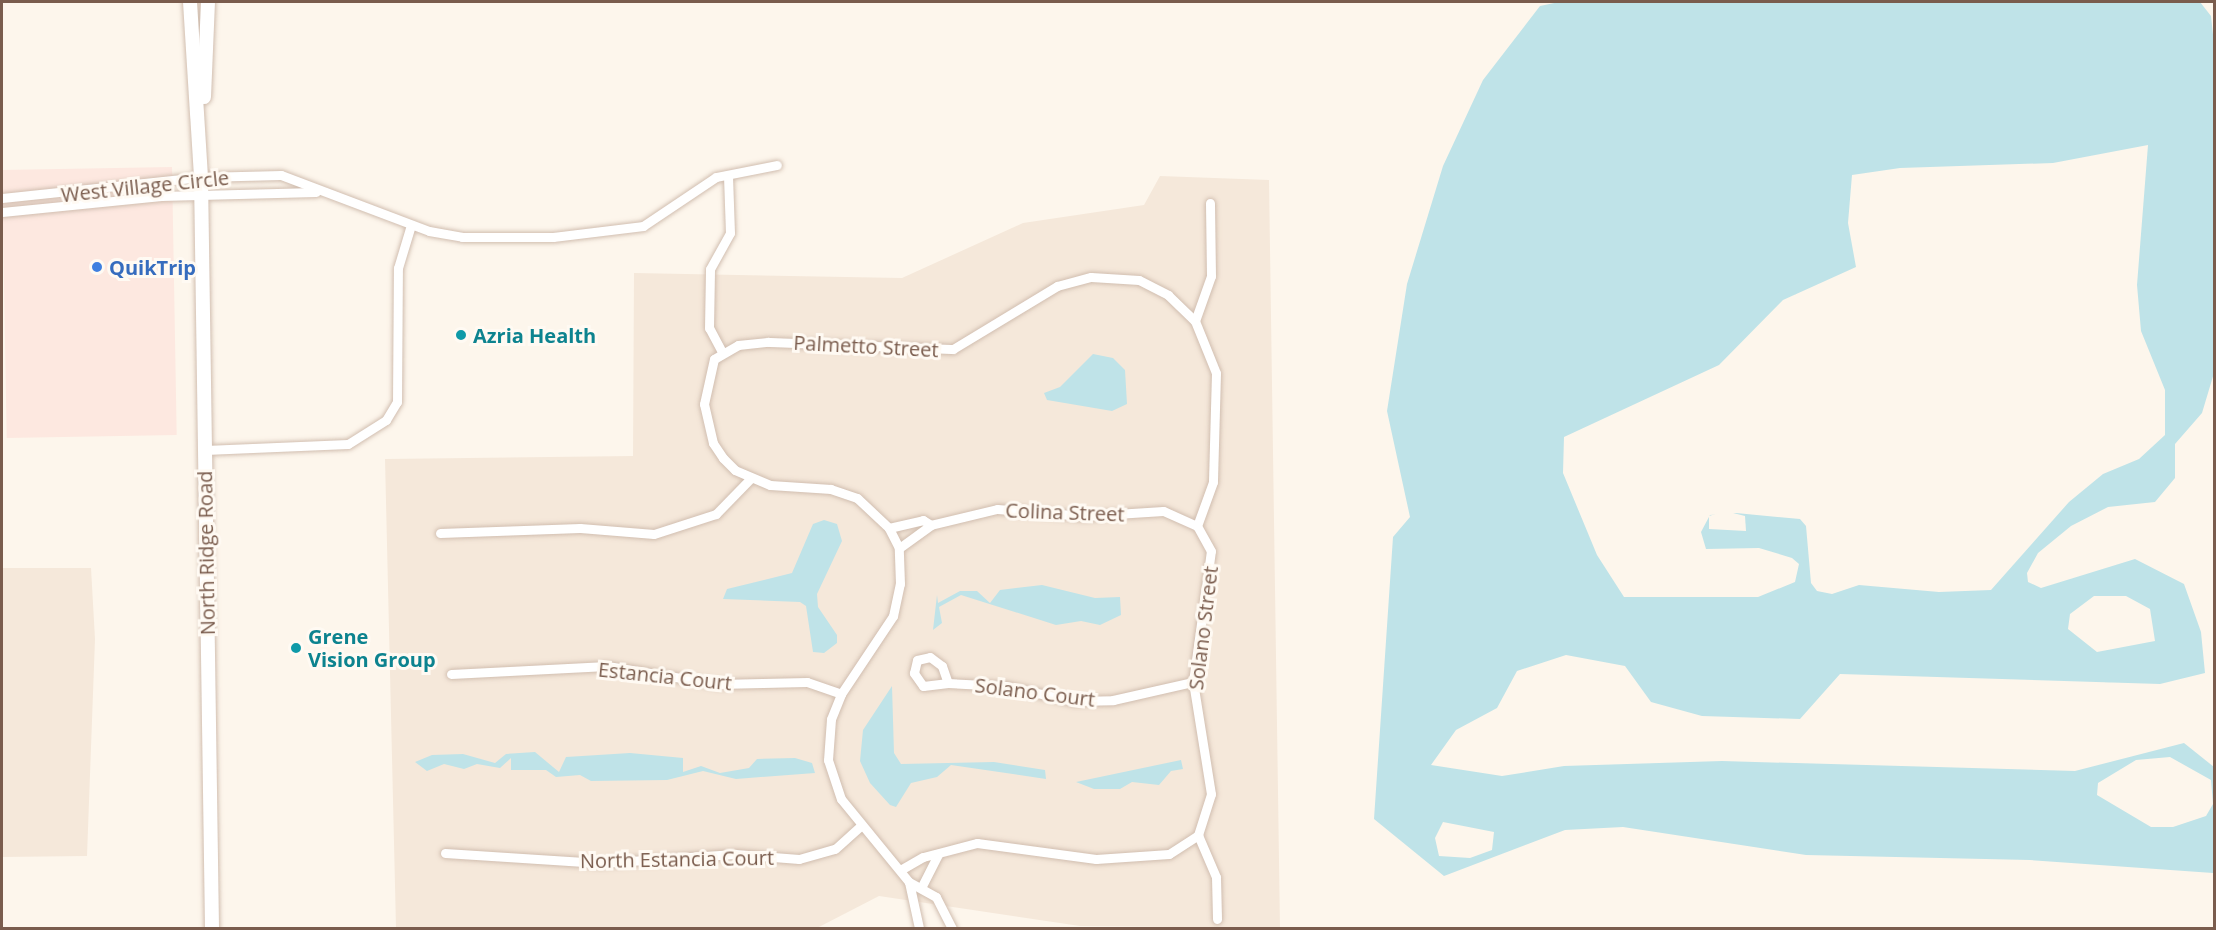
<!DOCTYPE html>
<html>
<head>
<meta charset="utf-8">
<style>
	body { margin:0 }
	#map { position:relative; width:2216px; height:930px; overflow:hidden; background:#fdf6ec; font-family:"Open Sans",sans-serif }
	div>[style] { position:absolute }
	.residential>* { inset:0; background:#f5e8da }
	.commercial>* { inset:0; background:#fde8e0; transform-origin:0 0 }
	.water>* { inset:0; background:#bfe3e8 }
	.pier>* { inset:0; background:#fdf6ec }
	.roads { filter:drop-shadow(0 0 2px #d1beb0) drop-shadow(0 0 2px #d1beb0) }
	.minor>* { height:9px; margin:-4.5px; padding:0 4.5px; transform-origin:4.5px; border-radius:4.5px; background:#fff }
	.secondary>* { height:14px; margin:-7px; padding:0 7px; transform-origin:7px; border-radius:7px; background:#fff }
	.dots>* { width:16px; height:16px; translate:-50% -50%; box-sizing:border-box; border:3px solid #fffaf3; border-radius:50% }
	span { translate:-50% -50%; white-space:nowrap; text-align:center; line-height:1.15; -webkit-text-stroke:6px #fffaf3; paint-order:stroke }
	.street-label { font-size:20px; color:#7a5c4d }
	.shop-label { font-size:20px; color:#366cbe; font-weight:700 }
	.left { translate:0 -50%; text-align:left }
	.culture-label { font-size:20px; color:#0d838f; font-weight:700 }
	.frame { position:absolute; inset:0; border:3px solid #7a5c4d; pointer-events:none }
</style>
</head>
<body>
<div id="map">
	<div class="residential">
		<i style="clip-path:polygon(1160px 176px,1269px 180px,1280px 928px,1080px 926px,879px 896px,817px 928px,396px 928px,385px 459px,633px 456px,634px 273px,902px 278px,1023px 223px,1144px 205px)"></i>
		<i style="clip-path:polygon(2px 568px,91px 568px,95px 639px,87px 856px,2px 857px)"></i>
	</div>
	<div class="commercial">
		<i style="left:172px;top:167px;width:268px;height:170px;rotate:89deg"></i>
	</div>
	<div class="water">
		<i style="clip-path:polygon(evenodd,1559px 2px,2200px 2px,2211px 16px,2214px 44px,2214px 373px,2202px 413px,2175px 444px,2175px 478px,2155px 502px,2108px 507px,2071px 526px,2038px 553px,2027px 573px,2028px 582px,2041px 588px,2135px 559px,2184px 584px,2201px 632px,2205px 673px,2160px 684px,1840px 674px,1800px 719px,1702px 716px,1651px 702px,1625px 666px,1566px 655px,1517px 671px,1497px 708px,1456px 730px,1431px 765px,1502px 776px,1564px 766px,1722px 761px,2075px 771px,2184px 743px,2214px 767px,2213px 873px,2030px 860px,1806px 855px,1623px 827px,1565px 830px,1444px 876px,1374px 819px,1393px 537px,1410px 517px,1387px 411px,1407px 284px,1443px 166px,1483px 80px,1540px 6px,1559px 2px,2148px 145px,2137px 285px,2141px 331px,2165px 390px,2165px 435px,2139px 459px,2103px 474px,2069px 502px,1991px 590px,1939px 592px,1859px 585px,1832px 594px,1817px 591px,1811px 583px,1806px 526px,1800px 519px,1736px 513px,1710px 515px,1701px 532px,1706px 549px,1759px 548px,1792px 558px,1799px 564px,1795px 582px,1758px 597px,1624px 597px,1597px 555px,1563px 473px,1564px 437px,1719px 365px,1783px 300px,1856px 267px,1848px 223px,1852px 175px,1900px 168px,2053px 163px,2148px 145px,1559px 2px,2094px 596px,2126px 596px,2150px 609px,2155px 641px,2097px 652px,2068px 629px,2070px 614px,2094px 596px,1559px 2px,2170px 757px,2211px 780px,2213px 804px,2206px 816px,2173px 827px,2151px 827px,2097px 795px,2098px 783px,2136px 760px,2170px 757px,1559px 2px,1443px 822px,1494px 832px,1492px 850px,1470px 858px,1439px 856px,1435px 838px,1443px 822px)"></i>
		<i style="clip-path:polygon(1093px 354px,1113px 358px,1125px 370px,1127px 404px,1112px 411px,1047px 400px,1044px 393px,1060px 387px)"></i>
		<i style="clip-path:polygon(824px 520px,837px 524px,842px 541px,817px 594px,818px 607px,837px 635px,837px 643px,824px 653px,813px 652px,806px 606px,800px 602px,723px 599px,727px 589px,792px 573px,813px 524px)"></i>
		<i style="clip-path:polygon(1042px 585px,1095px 598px,1120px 597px,1121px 615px,1100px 625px,1081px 621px,1056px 625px,961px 595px,939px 607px,942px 623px,933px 630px,937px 595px,938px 603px,960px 591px,977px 591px,990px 603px,1000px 590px)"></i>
		<i style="clip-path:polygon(892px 686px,894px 753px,901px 764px,994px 762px,1045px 770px,1046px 779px,951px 765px,937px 777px,911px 783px,896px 807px,890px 805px,870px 783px,860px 761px,863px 730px)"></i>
		<i style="clip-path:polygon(535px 752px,559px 772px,566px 757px,630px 753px,683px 758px,683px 772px,701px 766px,720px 773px,749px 768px,757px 759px,795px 758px,812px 763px,815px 773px,736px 779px,703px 771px,667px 780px,591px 781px,580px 775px,556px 777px,546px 770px,511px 770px,511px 758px,500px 768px,477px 764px,464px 769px,444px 764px,427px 771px,415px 762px,432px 755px,463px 754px,495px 763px,506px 754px)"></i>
		<i style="clip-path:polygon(1181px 760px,1183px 769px,1171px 771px,1159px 785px,1132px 782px,1120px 789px,1094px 789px,1076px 782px)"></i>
	</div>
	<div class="pier">
		<i style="clip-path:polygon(1725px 511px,1745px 516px,1746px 531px,1709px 529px,1709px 516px)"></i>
	</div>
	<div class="roads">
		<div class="minor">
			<i style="left:2px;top:198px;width:200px;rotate:-6deg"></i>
			<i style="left:201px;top:177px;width:80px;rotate:-1.4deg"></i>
			<i style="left:281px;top:175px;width:158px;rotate:20.7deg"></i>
			<i style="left:429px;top:231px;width:34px;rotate:10deg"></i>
			<i style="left:462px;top:237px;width:91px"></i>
			<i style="left:553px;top:237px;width:91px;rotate:-7deg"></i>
			<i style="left:643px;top:226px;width:88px;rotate:-33.9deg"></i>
			<i style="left:716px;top:177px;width:62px;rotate:-11.1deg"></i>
			<i style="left:2px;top:212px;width:160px;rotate:-5.7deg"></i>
			<i style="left:161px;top:196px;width:155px;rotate:-1.5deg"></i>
			<i style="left:1195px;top:321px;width:48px;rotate:-70.4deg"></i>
			<i style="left:1211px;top:276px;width:73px;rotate:-90.8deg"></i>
			<i style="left:722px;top:352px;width:27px;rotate:-118deg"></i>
			<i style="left:709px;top:328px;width:59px;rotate:-89deg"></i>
			<i style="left:710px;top:269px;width:41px;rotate:-60.9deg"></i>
			<i style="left:730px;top:233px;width:58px;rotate:-92deg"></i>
			<i style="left:205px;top:450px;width:143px;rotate:-2.4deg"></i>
			<i style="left:348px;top:444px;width:45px;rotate:-32.3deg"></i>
			<i style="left:386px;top:420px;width:21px;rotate:-59deg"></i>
			<i style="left:397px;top:402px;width:134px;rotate:-89.6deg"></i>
			<i style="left:398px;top:268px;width:45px;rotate:-73.2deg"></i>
			<i style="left:889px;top:528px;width:35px;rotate:-13deg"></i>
			<i style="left:923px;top:520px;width:9px;rotate:32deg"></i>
			<i style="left:931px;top:525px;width:39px;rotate:144deg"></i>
			<i style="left:440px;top:533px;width:140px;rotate:-2deg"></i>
			<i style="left:580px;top:528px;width:74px;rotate:4.6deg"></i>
			<i style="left:654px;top:534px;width:65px;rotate:-17.9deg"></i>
			<i style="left:716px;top:514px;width:50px;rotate:-45.8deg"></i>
			<i style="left:451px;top:674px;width:156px;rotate:-2.9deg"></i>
			<i style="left:607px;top:666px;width:112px;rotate:9.2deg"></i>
			<i style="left:718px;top:684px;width:89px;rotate:-1.3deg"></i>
			<i style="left:807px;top:682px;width:36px;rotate:19deg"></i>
			<i style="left:948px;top:683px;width:25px;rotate:173deg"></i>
			<i style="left:923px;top:686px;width:16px;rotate:-125deg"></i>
			<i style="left:914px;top:673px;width:13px;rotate:-77deg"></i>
			<i style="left:917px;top:660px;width:13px;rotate:-13deg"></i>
			<i style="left:930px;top:657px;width:15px;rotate:37deg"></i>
			<i style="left:942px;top:666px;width:18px;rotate:71deg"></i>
			<i style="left:948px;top:683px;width:57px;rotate:3deg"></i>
			<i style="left:1005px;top:686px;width:71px;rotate:12.3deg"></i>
			<i style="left:1074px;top:701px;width:39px;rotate:-1deg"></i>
			<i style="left:1113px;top:700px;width:82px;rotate:-12.7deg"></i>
			<i style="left:1198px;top:835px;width:46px;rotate:66.8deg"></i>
			<i style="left:1216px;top:877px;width:42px;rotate:88.6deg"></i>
			<i style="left:445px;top:853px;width:155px;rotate:3.7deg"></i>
			<i style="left:600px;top:863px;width:135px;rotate:-3.8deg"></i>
			<i style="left:735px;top:854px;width:64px;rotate:4.5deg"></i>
			<i style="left:799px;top:859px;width:37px;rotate:-16deg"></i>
			<i style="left:835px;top:849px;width:36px;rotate:-42deg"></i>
			<i style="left:902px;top:869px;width:24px;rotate:-30deg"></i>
			<i style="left:923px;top:857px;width:56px;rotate:-14.5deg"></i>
			<i style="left:977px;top:843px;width:120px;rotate:7.7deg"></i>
			<i style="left:1096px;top:859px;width:73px;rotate:-3.9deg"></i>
			<i style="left:1169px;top:854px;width:35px;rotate:-33deg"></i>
			<i style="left:1198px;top:835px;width:43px;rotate:-72.4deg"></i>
			<i style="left:1211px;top:794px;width:113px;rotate:-99.1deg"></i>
			<i style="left:1193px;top:682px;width:132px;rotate:-82.2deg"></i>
			<i style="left:1211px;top:551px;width:29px;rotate:-119deg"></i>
			<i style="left:1197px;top:526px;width:37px;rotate:-156deg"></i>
			<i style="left:1163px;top:511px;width:79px;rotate:176.4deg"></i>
			<i style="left:1084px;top:516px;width:87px;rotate:-175.4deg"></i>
			<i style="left:997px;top:509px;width:68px;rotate:166.4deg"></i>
			<i style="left:909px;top:882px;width:31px;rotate:29deg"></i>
			<i style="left:936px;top:897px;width:35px;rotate:63deg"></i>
			<i style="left:922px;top:886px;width:35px;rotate:-63deg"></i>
			<i style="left:919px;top:928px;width:47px;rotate:-102.3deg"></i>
			<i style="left:909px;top:882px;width:107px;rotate:-129.3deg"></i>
			<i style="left:841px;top:799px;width:41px;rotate:-108.4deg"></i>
			<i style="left:828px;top:760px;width:41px;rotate:-85.8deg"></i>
			<i style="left:831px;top:719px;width:27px;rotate:-68deg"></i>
			<i style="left:841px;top:694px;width:94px;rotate:-56.3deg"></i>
			<i style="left:893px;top:616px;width:33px;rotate:-78deg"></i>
			<i style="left:900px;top:584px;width:36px;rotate:-92deg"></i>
			<i style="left:899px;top:548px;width:22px;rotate:-117deg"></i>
			<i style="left:889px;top:528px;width:44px;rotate:-136.8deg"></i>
			<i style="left:857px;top:498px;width:28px;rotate:-161deg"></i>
			<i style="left:831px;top:489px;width:61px;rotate:-176.2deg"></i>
			<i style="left:770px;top:485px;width:38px;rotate:-157deg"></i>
			<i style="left:735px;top:470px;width:17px;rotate:-135deg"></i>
			<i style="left:723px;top:458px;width:18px;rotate:-124deg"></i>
			<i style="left:713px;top:443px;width:40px;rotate:-103deg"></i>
			<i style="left:704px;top:404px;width:46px;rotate:-77.5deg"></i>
			<i style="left:714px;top:359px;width:28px;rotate:-30deg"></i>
			<i style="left:738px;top:345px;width:30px;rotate:-6deg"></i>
			<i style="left:768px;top:342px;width:185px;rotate:2.2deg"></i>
			<i style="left:953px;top:349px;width:122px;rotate:-31.2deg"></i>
			<i style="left:1057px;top:286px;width:35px;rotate:-15deg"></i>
			<i style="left:1091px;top:277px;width:48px;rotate:3.6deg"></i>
			<i style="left:1139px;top:280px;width:33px;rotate:27deg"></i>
			<i style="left:1168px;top:295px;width:37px;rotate:44deg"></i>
			<i style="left:1195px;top:321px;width:56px;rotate:68deg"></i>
			<i style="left:1216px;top:373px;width:109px;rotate:91.6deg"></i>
			<i style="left:1213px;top:482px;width:47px;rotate:110deg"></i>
		</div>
		<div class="secondary">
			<i style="left:190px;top:2px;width:175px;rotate:86.4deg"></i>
			<i style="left:201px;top:177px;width:751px;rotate:89.16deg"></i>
			<i style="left:204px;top:97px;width:95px;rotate:-87.6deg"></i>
		</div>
	</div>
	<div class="dots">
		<i style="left:97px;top:267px;background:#3f7fe0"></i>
		<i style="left:461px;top:335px;background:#0f9aa8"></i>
		<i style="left:296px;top:648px;background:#0f9aa8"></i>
	</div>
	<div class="street-label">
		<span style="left:145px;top:186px;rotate:-6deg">West Village Circle</span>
		<span style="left:866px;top:346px;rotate:3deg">Palmetto Street</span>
		<span style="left:1065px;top:512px;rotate:2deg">Colina Street</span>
		<span style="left:206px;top:553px;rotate:-91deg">North Ridge Road</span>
		<span style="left:1203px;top:628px;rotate:-83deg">Solano Street</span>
		<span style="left:665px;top:676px;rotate:6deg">Estancia Court</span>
		<span style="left:1035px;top:692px;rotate:7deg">Solano Court</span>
		<span style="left:677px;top:859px;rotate:-1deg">North Estancia Court</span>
	</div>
	<div class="shop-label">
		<span class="left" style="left:109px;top:267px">QuikTrip</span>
	</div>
	<div class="culture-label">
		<span class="left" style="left:473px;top:335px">Azria Health</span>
		<span class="left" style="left:308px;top:648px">Grene<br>Vision Group</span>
	</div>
	<div class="frame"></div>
</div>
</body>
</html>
